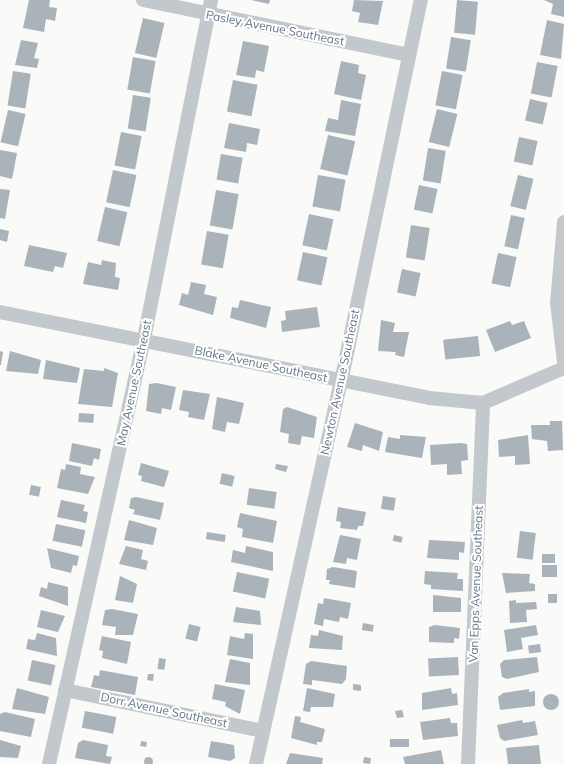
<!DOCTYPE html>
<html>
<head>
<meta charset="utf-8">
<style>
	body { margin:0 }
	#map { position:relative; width:564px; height:764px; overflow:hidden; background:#fafaf8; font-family:Mulish,sans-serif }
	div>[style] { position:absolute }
	.building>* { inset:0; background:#aab3b9; transform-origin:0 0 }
	.round { border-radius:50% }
	.minor>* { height:14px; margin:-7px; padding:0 7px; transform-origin:7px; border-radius:7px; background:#c3c8cc }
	span { translate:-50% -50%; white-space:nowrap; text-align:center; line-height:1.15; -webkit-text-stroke:4px #fff; paint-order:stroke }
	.street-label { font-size:12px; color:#657683 }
</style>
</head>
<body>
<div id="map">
	<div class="building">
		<i style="clip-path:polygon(29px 0,50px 0,49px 7px,57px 8px,55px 21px,46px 19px,44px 32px,23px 28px)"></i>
		<i style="clip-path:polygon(251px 0,270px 0,269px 4px)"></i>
		<i style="clip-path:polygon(354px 0,383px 1px,378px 25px,358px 22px,360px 13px,352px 11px)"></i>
		<i style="left:457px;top:0;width:21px;height:33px;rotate:5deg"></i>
		<i style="clip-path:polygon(544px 0,564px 0,564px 17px,551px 14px,553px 4px)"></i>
		<i style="left:143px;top:18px;width:22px;height:36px;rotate:13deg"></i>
		<i style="clip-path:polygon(547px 20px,564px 24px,561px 59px,540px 55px)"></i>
		<i style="left:451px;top:37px;width:20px;height:32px;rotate:9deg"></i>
		<i style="clip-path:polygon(21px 40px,38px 43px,34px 58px,39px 59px,37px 68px,15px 65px)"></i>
		<i style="clip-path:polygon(243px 41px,269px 46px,264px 72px,256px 70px,255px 78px,236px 75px)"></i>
		<i style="left:133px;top:57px;width:23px;height:33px;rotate:10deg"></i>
		<i style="clip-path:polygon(341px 61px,359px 65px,358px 73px,366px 75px,361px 100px,334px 94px)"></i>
		<i style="left:537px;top:62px;width:21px;height:32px;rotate:11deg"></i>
		<i style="left:13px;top:71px;width:18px;height:35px;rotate:9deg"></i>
		<i style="left:442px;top:71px;width:21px;height:35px;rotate:11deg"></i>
		<i style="left:233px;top:80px;width:25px;height:32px;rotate:11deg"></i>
		<i style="left:133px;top:95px;width:18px;height:34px;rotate:9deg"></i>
		<i style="left:530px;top:99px;width:18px;height:22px;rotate:13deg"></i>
		<i style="clip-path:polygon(341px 100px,361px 104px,355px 136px,325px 131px,328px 118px,338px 120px)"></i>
		<i style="left:437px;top:109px;width:21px;height:34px;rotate:14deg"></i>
		<i style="left:8px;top:110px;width:18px;height:33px;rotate:13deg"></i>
		<i style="clip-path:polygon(229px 123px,260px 129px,257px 145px,247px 143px,246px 152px,224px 148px)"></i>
		<i style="left:121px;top:132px;width:21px;height:34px;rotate:11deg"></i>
		<i style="left:328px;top:135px;width:28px;height:35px;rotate:13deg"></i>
		<i style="left:519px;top:137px;width:19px;height:25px;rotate:12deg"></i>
		<i style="left:428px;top:148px;width:18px;height:33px;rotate:9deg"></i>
		<i style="clip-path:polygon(0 150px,17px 153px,12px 179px,0 176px)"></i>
		<i style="left:221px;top:154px;width:22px;height:26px;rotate:10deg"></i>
		<i style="left:113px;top:170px;width:24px;height:33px;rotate:12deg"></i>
		<i style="left:318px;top:175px;width:28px;height:32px;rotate:10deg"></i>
		<i style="left:518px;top:175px;width:16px;height:32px;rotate:14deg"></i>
		<i style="left:419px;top:185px;width:19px;height:25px;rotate:12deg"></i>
		<i style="clip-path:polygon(0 189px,10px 190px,5px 219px,0 218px)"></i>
		<i style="left:216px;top:190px;width:23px;height:36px;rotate:10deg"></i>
		<i style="left:105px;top:207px;width:23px;height:35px;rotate:13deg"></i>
		<i style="left:309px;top:214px;width:25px;height:32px;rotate:12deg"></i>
		<i style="left:511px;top:215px;width:14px;height:32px;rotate:12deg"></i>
		<i style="left:411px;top:225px;width:19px;height:33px;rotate:9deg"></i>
		<i style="clip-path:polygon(0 229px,9px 231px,7px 242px,0 240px)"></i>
		<i style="left:207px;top:231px;width:22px;height:34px;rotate:10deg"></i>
		<i style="clip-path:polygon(29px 245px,67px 253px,63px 268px,55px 266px,53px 272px,24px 266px)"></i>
		<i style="left:303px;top:252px;width:25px;height:29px;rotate:12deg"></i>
		<i style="left:498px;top:253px;width:19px;height:31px;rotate:12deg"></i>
		<i style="clip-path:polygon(102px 260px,116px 263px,115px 277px,120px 278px,118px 290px,83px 284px,88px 262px,101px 265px)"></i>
		<i style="left:402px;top:269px;width:19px;height:24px;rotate:12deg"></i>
		<i style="clip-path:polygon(191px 282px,206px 285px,204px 294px,217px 297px,213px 315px,179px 305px,182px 293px,188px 295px)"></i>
		<i style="clip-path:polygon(240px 300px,271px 307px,266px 328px,230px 318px,232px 307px,238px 308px)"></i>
		<i style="clip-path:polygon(317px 307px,320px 327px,282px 332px,281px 321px,286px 320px,285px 311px)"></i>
		<i style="clip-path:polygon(381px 320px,395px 323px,393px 332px,409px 332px,404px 357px,395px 355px,396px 352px,378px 351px)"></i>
		<i style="clip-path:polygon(510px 321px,512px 325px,524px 321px,531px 338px,495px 352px,486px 330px)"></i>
		<i style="left:478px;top:336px;width:20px;height:35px;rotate:84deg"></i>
		<i style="clip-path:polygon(0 351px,3px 352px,1px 365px,0 365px)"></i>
		<i style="clip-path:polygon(10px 351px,41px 360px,38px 374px,6px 371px)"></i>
		<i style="clip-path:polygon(46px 360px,80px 368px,77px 383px,43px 379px)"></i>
		<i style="clip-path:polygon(104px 368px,118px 373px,112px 407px,78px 404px,84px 369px,104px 371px)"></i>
		<i style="clip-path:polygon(157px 383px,176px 387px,171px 410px,162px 408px,161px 414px,146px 411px,149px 384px)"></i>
		<i style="clip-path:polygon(183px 390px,210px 394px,204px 420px,188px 417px,189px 412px,179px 410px)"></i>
		<i style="clip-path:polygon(217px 397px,244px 403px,239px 424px,227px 422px,225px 432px,212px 429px)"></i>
		<i style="clip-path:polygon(287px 407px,317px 417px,314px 438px,302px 436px,300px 445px,288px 443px,289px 434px,280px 432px,283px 409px)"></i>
		<i style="left:79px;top:413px;width:15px;height:9px;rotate:4deg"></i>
		<i style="clip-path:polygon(550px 421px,562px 421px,563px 450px,548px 451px,547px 441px,532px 439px,531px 425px,550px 425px)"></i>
		<i style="clip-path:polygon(355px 423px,383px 432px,379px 451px,363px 445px,362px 451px,347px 447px)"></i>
		<i style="clip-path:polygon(400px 435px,426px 437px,422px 458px,385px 452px,388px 437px,400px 439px)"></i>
		<i style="clip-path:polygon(528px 435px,530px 464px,515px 465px,515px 456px,499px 457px,498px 440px)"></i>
		<i style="clip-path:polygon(72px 443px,101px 449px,99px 460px,94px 458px,92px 466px,69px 461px)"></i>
		<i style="clip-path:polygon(461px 443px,467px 444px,468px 460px,461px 461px,462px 474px,447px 475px,447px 464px,431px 465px,430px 445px)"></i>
		<i style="clip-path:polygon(141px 463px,169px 471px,164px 487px,141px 481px,142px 476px,138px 475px)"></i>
		<i style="clip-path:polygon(66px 464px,81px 467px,80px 474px,95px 477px,88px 494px,57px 488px,61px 469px,65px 470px)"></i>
		<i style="clip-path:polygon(276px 464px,288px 466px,286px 472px,275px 469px)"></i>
		<i style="left:222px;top:473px;width:13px;height:11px;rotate:13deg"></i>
		<i style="left:31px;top:485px;width:10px;height:10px;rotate:11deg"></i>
		<i style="left:249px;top:488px;width:28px;height:17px;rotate:8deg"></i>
		<i style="left:383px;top:496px;width:13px;height:13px;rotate:9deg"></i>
		<i style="clip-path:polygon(136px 497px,164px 503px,160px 520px,133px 514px,135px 510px,129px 508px,131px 498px)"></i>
		<i style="clip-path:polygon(61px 500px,85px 505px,83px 511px,88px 512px,86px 523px,57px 517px)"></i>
		<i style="clip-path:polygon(338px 507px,366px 512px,363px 526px,358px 526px,357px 530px,340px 528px,341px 522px,336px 521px)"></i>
		<i style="clip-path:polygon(240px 513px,277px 521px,273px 543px,242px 537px,243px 529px,237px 527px)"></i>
		<i style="clip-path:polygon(129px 520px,157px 528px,153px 545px,124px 540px)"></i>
		<i style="left:56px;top:524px;width:30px;height:17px;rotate:12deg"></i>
		<i style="left:520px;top:531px;width:16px;height:27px;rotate:7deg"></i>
		<i style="left:207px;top:532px;width:19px;height:7px;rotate:9deg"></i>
		<i style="clip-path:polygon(340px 535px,361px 539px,357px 560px,347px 558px,346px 564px,333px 562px)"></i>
		<i style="left:394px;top:535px;width:9px;height:6px;rotate:13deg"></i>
		<i style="clip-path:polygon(429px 540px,465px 542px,464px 553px,459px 552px,459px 560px,427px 558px)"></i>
		<i style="clip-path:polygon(126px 546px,143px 550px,141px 559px,148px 561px,146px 570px,119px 564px)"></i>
		<i style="clip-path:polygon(246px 546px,273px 552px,273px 571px,231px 562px,233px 550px,245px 553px)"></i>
		<i style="clip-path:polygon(47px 548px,79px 556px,77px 566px,73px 565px,71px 573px,51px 568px)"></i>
		<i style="left:542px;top:554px;width:13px;height:9px"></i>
		<i style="left:542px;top:565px;width:15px;height:12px"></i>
		<i style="clip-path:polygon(333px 567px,357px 571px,355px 588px,329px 584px,330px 580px,326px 580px,327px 569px)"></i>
		<i style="clip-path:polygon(425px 571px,458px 573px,457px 579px,463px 579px,463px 591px,431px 589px,431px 585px,424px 584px)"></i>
		<i style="left:237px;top:572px;width:33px;height:20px;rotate:12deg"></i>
		<i style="clip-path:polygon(502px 573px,530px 574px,529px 583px,535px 584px,535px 591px,506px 593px)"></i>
		<i style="clip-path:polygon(120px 576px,137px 584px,133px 603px,115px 600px)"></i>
		<i style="clip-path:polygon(48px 582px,68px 587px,68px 606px,39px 596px,41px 587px,47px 589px)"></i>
		<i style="left:548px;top:594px;width:9px;height:9px"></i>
		<i style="clip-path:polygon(433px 595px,461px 598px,461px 612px,433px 612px)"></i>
		<i style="clip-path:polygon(324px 598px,351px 603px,348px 619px,340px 617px,339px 622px,324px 619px,323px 626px,314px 624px,318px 603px,323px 604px)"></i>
		<i style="clip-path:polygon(516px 600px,516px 603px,536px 602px,537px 609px,526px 610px,527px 622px,510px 623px,509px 601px)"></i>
		<i style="clip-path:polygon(236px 607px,260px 611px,261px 625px,233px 622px)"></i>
		<i style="clip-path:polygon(112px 609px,138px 614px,133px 635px,115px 635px,116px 627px,102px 625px,105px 610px)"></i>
		<i style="clip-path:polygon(41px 610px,65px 616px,58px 632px,37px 627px)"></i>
		<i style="left:363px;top:623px;width:11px;height:7px;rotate:10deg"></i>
		<i style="left:189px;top:624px;width:12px;height:15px;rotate:14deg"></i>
		<i style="clip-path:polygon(435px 625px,460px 628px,459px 639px,454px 638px,454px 643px,429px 642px,429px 627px)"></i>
		<i style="clip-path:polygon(536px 625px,538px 635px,521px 638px,523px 649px,507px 652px,504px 630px)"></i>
		<i style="clip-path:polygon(319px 630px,343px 636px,342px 650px,309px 648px,311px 635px,318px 636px)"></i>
		<i style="clip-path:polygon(37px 633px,56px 638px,57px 656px,26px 649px,28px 639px,35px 640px)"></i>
		<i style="clip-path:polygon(245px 633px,253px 634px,253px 659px,227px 655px,230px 636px,244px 639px)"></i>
		<i style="clip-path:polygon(102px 636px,131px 642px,127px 664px,102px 658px,103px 651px,99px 650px)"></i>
		<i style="left:540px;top:644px;width:8px;height:12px;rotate:83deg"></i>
		<i style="left:458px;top:657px;width:18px;height:30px;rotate:87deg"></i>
		<i style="clip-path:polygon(537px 657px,539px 672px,507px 679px,502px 677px,500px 664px,504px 660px)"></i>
		<i style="left:159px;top:658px;width:7px;height:11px;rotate:8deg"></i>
		<i style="clip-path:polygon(230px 659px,250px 663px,250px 685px,225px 682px)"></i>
		<i style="left:32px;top:660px;width:24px;height:21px;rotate:12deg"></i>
		<i style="clip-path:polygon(311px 661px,347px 666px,346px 679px,342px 684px,312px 680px,312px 685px,303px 684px,306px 664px)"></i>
		<i style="clip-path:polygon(100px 670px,138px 677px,135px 695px,91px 687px,94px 675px,99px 676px)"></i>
		<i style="clip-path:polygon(148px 674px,154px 674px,153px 681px,147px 680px)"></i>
		<i style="clip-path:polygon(215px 684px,245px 690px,240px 714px,225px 706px,226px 702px,212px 699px)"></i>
		<i style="clip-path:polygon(353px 684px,361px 685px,361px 691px,353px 690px)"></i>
		<i style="clip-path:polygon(17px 688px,49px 697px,45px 714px,12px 709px)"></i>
		<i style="clip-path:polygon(307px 688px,335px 694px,333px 707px,311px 707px,310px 712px,303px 711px)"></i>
		<i style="clip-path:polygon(451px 688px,452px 694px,457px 693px,458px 705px,422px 710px,422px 693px)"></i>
		<i style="clip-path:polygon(529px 689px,529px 692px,535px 691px,535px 706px,500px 710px,498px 697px,503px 693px)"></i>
		<i class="round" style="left:543px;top:694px;width:16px;height:16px"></i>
		<i style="clip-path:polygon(402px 710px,404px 717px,397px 718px,395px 711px)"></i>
		<i style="left:85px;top:711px;width:32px;height:17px;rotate:11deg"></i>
		<i style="clip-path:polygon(5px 712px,35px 719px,31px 737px,0 731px,0 714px)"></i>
		<i style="clip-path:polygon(295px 716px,301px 717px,300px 722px,325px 729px,322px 742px,317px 742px,317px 745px,291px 738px)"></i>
		<i style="clip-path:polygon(450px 718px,451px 723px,457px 723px,458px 736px,423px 740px,420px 722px)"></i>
		<i style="clip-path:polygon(522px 720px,523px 723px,535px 721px,538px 735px,504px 741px,500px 738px,497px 725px)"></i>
		<i style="left:409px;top:739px;width:8px;height:19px;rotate:90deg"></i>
		<i style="clip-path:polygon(0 740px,21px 746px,18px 758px,0 757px)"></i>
		<i style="clip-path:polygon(83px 740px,108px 745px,106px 756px,112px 757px,110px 764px,75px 758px,78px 743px)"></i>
		<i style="left:141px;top:741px;width:6px;height:5px;rotate:9deg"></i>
		<i style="clip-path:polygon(211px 741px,234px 745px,235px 758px,230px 761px,208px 757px)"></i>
		<i style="clip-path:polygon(539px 745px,541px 764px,508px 764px,506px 748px)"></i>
		<i style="clip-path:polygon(441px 750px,444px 764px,405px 764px,403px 757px)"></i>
		<i style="clip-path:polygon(290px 753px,323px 758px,322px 764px,286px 764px)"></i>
		<i class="round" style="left:143.5px;top:756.5px;width:9px;height:9px"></i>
		<i style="left:364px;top:757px;width:7px;height:6px;rotate:8deg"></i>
	</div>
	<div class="minor">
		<i style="left:143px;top:0;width:271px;rotate:11.7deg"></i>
		<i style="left:564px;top:222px;width:81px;rotate:94.9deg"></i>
		<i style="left:557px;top:303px;width:59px;rotate:83.2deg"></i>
		<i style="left:0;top:312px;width:438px;rotate:11.3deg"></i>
		<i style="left:429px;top:398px;width:54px;rotate:5.3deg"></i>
		<i style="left:483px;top:403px;width:88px;rotate:-23.4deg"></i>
		<i style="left:65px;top:690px;width:202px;rotate:11.7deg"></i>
		<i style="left:49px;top:764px;width:435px;rotate:-77.4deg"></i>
		<i style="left:144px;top:339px;width:346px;rotate:-78.8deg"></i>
		<i style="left:256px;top:764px;width:391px;rotate:-77.5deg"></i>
		<i style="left:341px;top:382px;width:390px;rotate:-78.2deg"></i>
		<i style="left:468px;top:764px;width:361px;rotate:-87.6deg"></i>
	</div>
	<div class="street-label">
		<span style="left:275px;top:28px;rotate:11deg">Pasley Avenue Southeast</span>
		<span style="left:261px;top:364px;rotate:12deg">Blake Avenue Southeast</span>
		<span style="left:340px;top:382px;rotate:-78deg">Newton Avenue Southeast</span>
		<span style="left:134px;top:383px;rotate:-78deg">May Avenue Southeast</span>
		<span style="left:476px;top:584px;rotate:-88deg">Van Epps Avenue Southeast</span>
		<span style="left:164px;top:710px;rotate:12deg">Dorr Avenue Southeast</span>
	</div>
</div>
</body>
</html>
